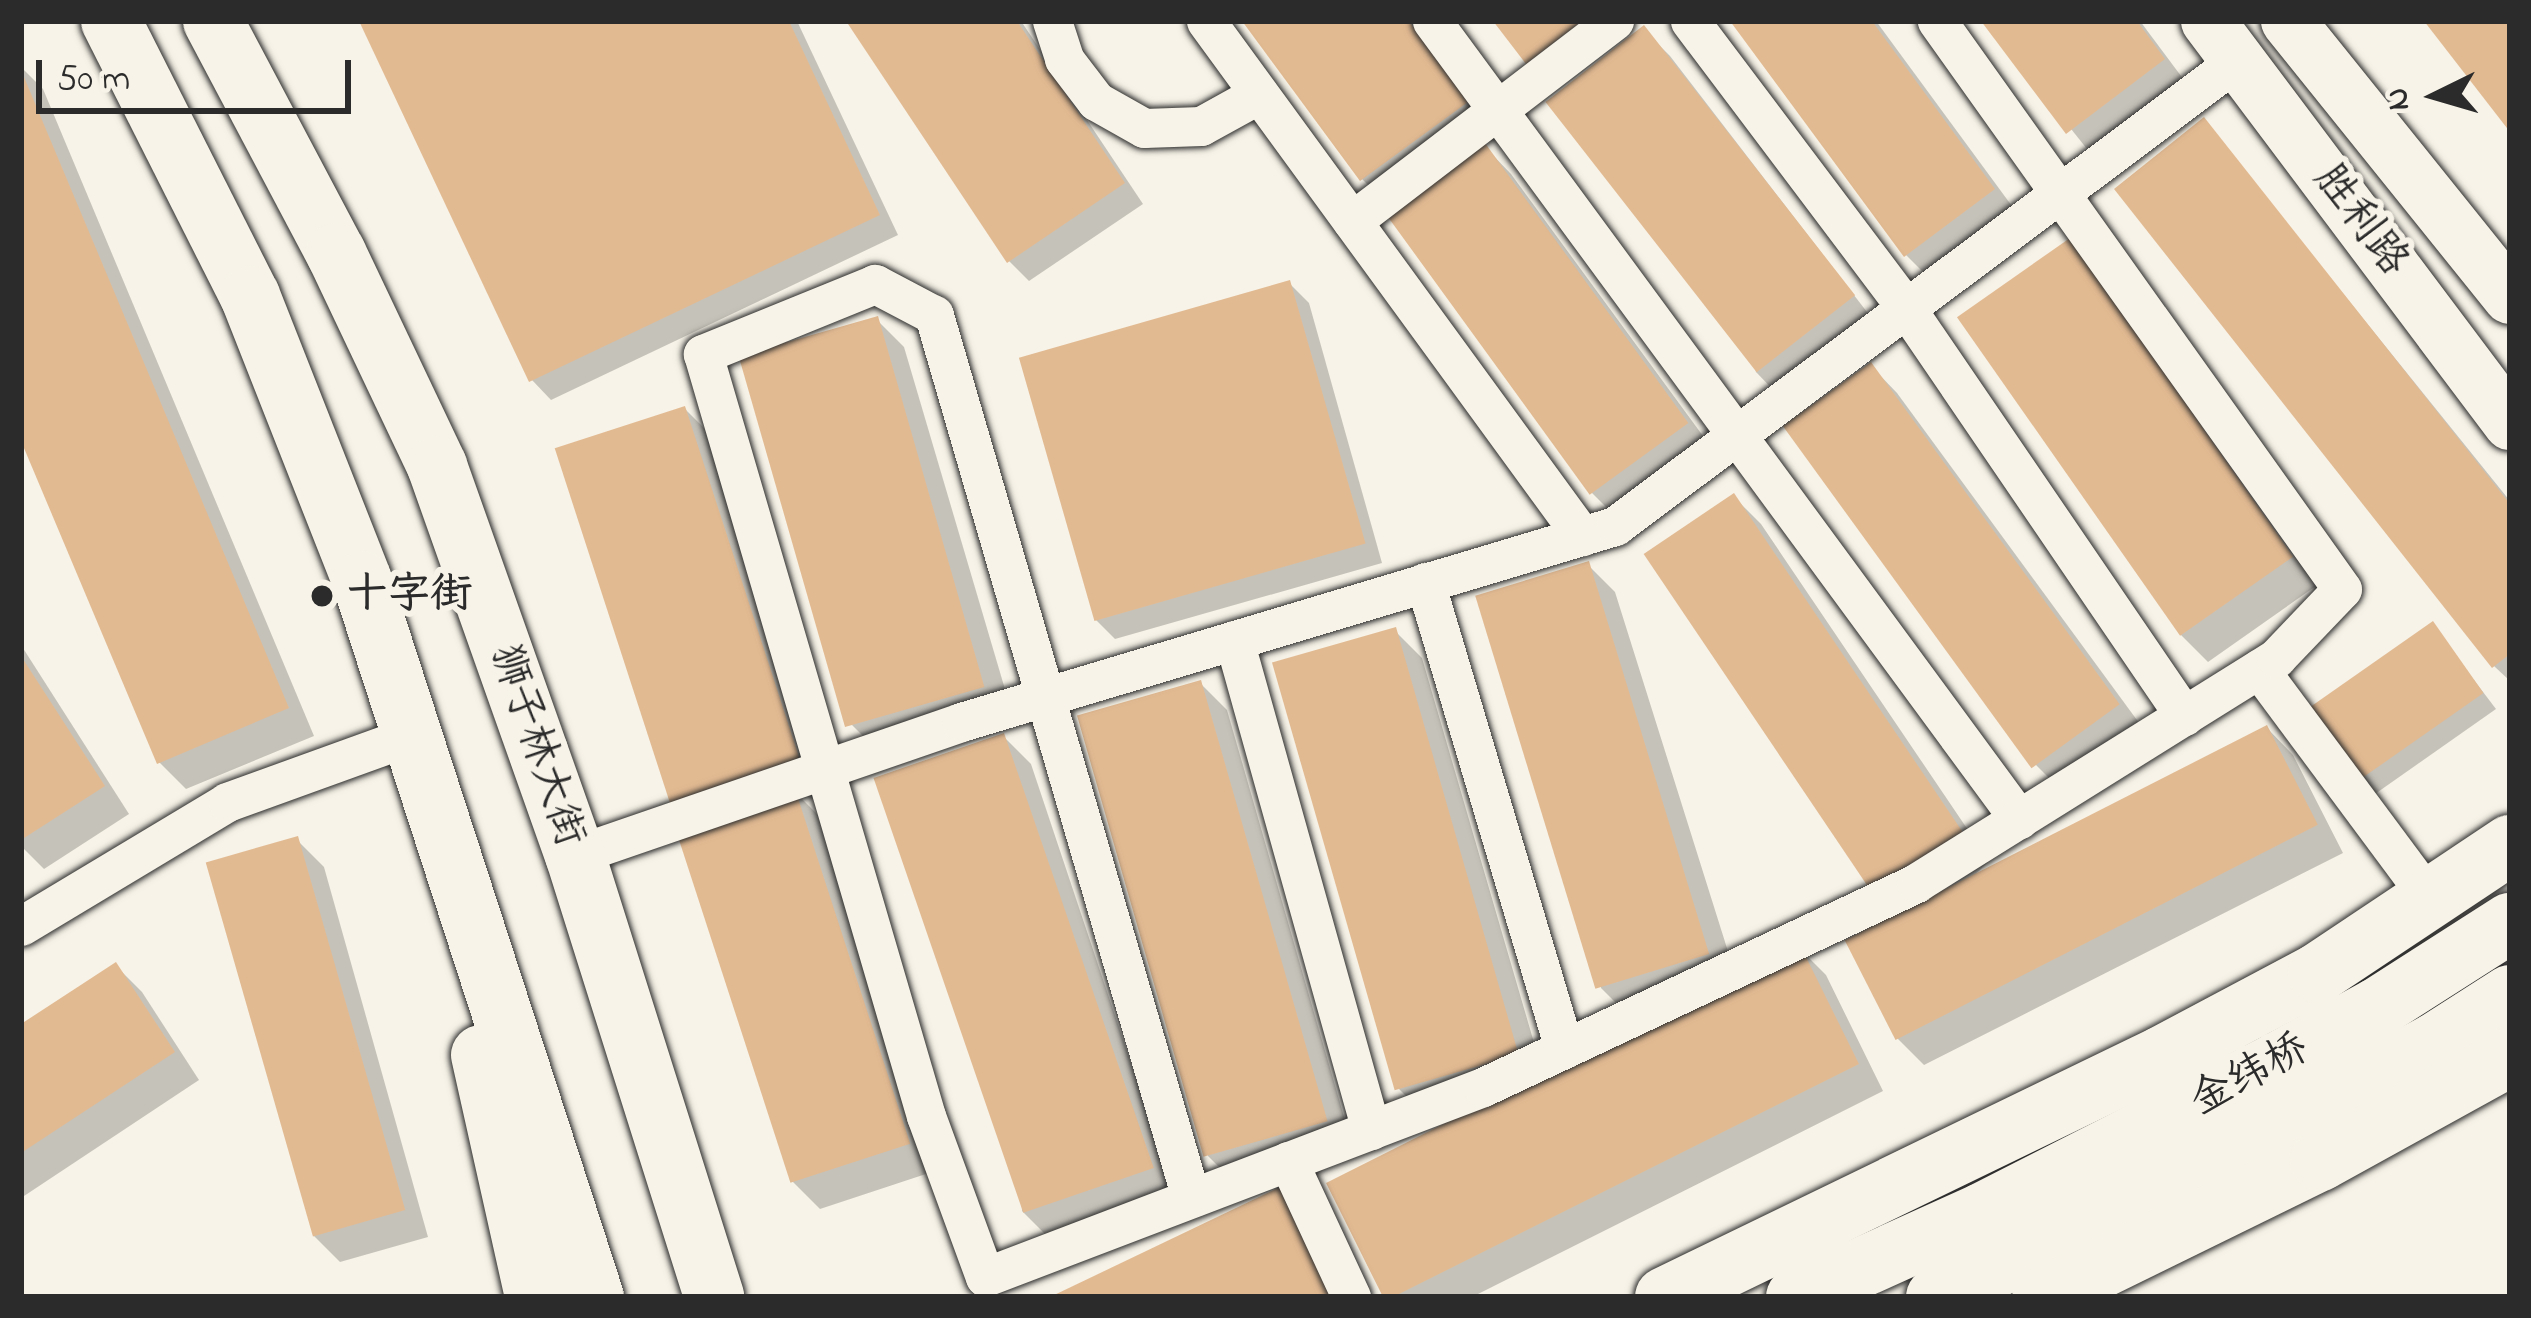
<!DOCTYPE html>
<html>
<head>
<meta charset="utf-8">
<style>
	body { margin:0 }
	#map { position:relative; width:2531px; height:1318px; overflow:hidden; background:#f7f3e8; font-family:"Indie Flower","LXGW WenKai TC",sans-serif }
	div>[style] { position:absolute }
	.shadow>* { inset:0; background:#0003 }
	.building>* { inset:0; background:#e2ba92; transform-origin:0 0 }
	.roads { filter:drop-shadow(0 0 3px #2b2b2b) drop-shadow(0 0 3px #2b2b2b) }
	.minor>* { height:39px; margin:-19.5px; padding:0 19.5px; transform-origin:19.5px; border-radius:19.5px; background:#f7f3e8 }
	.secondary>* { height:54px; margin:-27px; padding:0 27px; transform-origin:27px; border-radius:27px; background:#f7f3e8 }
	.primary>* { height:60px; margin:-30px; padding:0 30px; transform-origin:30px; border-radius:30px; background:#f7f3e8 }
	.dots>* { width:33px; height:33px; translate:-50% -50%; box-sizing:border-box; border:6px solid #f7f3e8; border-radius:50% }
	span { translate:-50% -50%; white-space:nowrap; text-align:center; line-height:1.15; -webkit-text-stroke:12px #f7f3e8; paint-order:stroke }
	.street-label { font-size:42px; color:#2b2b2b }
	.poi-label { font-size:42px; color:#2b2b2b; font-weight:700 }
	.left { translate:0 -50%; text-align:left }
	.frame { position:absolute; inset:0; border:24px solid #2b2b2b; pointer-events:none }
	.north { position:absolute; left:2375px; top:36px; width:120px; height:120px; -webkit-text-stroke:9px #f7f3e8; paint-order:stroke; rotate:265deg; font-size:33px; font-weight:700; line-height:48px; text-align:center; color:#2b2b2b }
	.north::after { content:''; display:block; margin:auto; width:42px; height:54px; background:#2b2b2b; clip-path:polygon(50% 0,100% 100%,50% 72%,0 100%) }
	.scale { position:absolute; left:36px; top:60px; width:315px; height:54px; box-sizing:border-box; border:6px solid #2b2b2b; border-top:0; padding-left:15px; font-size:36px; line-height:42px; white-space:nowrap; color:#2b2b2b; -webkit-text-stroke:9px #f7f3e8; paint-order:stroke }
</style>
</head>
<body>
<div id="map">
	<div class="shadow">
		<i style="clip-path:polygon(363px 21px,797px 21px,898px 235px,551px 400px,532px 380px)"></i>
		<i style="clip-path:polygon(849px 21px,1021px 21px,1143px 204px,1029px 281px,1009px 261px)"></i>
		<i style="clip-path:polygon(1246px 21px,1413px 21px,1493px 130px,1389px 206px,1362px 179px)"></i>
		<i style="clip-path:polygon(1734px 21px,1876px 21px,2020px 217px,1933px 282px,1906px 255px)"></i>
		<i style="clip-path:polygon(1985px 21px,2140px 21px,2190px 88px,2095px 159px)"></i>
		<i style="clip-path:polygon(1643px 29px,1670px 56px,1877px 325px,1782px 399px,1756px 372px)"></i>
		<i style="clip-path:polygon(21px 67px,43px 89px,314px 736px,186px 789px,159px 762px,21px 433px)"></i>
		<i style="clip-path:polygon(2204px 121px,2510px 501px,2510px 681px,2494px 666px)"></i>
		<i style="clip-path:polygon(1485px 147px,1511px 174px,1714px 451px,1619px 520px,1592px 493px)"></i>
		<i style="clip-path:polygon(2096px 268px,2316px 586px,2208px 662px,2181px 635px)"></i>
		<i style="clip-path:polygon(1289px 283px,1309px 303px,1382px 563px,1115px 639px,1095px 619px)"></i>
		<i style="clip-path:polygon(877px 320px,904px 347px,1012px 713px,879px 752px,852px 725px)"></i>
		<i style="clip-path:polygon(1871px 366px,1897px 393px,2145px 731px,2063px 792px,2036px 765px)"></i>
		<i style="clip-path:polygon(685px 409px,712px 436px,826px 788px,800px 797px,822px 819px,935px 1171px,820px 1209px,793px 1182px)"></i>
		<i style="clip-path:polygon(1734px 497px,1761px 524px,1989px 861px,1972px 878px,2267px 728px,2293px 755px,2343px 853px,1924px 1065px,1897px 1038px,1899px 915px)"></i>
		<i style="clip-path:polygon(1588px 565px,1615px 592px,1737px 980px,1799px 948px,1826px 975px,1883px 1091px,1472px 1297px,1386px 1297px,1506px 1096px,1426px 1116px,1399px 1089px,1395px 631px,1422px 658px,1544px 1077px,1628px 1015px,1601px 988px)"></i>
		<i style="clip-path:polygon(2432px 625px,2496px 709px,2375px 794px,2360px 779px)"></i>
		<i style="clip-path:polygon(21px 645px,129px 814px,44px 869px,21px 846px)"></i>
		<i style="clip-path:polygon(1200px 683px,1227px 710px,1353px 1148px,1235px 1183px,1208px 1156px)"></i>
		<i style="clip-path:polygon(1004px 737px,1031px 764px,1175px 1195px,1049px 1238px,1022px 1211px)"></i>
		<i style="clip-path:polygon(297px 840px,324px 867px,428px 1237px,340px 1262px,313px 1235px)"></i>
		<i style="clip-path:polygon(115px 965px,142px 992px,199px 1080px,21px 1198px,21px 1028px)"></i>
	</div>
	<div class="building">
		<i style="clip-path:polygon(359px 21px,789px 21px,880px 215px,529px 382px)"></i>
		<i style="clip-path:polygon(846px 21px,1017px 21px,1125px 183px,1007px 263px)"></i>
		<i style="clip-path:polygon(1242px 21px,1409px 21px,1468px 102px,1360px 181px)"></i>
		<i style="clip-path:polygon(1493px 21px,1582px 21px,1526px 64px)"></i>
		<i style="clip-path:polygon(1730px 21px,1872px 21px,1995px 189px,1904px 257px)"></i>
		<i style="clip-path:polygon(1981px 21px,2137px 21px,2165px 59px,2066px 134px)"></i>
		<i style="clip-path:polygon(2424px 21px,2510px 21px,2510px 132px)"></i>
		<i style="left:1644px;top:25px;width:343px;height:125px;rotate:52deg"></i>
		<i style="clip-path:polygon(21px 70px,289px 708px,157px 764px,21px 441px)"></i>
		<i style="clip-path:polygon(2204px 117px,2510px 504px,2510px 654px,2492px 668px,2114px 189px)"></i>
		<i style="left:1485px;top:143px;width:346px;height:122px;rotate:54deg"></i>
		<i style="left:2070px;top:238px;width:389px;height:138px;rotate:55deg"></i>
		<i style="left:1290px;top:280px;width:274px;height:282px;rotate:74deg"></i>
		<i style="left:878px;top:316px;width:386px;height:145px;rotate:74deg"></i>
		<i style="left:1871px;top:362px;width:423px;height:109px;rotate:54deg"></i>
		<i style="left:685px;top:406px;width:373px;height:137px;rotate:72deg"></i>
		<i style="left:1734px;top:493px;width:411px;height:109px;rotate:56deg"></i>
		<i style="left:1589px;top:561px;width:411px;height:119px;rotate:73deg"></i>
		<i style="left:2433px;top:621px;width:88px;height:153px;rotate:55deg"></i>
		<i style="left:1396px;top:627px;width:445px;height:129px;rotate:74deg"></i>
		<i style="clip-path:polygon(21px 656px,105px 786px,21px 840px)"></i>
		<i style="left:1201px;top:680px;width:459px;height:129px;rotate:74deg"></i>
		<i style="left:2267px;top:725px;width:112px;height:474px;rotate:63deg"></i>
		<i style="left:1004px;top:733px;width:460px;height:138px;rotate:71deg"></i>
		<i style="left:795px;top:789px;width:373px;height:126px;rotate:72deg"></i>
		<i style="left:298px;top:836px;width:389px;height:96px;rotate:74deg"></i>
		<i style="clip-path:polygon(1800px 945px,1859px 1064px,1393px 1297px,1383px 1297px,1326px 1183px)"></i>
		<i style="clip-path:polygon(116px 962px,175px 1052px,21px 1153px,21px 1024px)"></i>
		<i style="clip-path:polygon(1280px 1187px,1332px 1297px,1050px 1297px)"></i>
	</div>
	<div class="roads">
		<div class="minor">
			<i style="left:1052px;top:21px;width:40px;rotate:72deg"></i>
			<i style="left:1064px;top:59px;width:53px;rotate:52.7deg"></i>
			<i style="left:1096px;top:101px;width:55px;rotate:29.4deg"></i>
			<i style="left:1144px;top:128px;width:57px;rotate:-2deg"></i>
			<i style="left:1201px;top:126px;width:66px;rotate:-28.9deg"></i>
			<i style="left:1206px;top:21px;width:638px;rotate:53.87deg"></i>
			<i style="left:1432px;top:21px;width:991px;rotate:53.66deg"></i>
			<i style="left:1690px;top:21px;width:359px;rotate:53deg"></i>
			<i style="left:1906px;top:308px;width:494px;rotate:55.7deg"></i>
			<i style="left:1352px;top:221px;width:330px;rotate:-37.4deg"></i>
			<i style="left:1425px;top:582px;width:487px;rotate:73.4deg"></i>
			<i style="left:1234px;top:640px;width:509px;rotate:74.38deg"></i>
			<i style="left:2259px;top:669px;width:289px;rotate:53.4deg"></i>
			<i style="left:575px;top:855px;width:408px;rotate:-19deg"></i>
			<i style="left:961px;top:722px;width:683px;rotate:-16.68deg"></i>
			<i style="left:1615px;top:526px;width:778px;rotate:-36.8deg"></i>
			<i style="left:21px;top:926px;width:240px;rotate:-31deg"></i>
			<i style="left:227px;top:802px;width:197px;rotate:-19.9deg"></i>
			<i style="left:1288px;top:1161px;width:150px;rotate:65.1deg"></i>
			<i style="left:1191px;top:1198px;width:920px;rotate:-106.23deg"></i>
			<i style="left:934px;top:315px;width:67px;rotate:-152.3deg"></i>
			<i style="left:875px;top:284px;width:186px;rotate:157.9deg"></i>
			<i style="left:703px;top:354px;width:794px;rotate:73.69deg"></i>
			<i style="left:926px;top:1116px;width:171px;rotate:69.9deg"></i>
			<i style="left:985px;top:1277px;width:533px;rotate:-20.88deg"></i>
			<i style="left:1483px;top:1087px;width:479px;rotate:-25.2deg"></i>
			<i style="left:1916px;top:883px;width:425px;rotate:-32deg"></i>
			<i style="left:2276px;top:658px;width:95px;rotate:-46.3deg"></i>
			<i style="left:2342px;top:589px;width:698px;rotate:-125.49deg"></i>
		</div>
		<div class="secondary">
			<i style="left:2208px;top:21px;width:503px;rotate:53.08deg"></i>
			<i style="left:2288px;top:21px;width:354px;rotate:51.2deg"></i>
		</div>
		<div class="primary">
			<i style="left:111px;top:21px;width:308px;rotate:63.2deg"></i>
			<i style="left:250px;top:296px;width:306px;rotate:68.5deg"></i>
			<i style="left:362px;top:581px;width:753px;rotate:72.05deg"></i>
			<i style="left:213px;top:21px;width:263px;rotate:62.1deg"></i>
			<i style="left:336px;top:253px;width:236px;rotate:64.6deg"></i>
			<i style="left:437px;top:466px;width:413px;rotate:70.5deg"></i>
			<i style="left:575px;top:855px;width:463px;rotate:72.5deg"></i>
			<i style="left:481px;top:1055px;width:248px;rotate:77.4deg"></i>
			<i style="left:1665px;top:1297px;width:552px;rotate:-25.87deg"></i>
			<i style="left:2162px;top:1056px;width:177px;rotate:-28deg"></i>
			<i style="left:2318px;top:973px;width:231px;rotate:-33.7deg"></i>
			<i style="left:1796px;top:1297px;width:204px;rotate:-24.3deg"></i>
			<i style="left:1982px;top:1213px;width:330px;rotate:-27deg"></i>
			<i style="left:2276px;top:1063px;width:115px;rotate:-28.6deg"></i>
			<i style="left:2377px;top:1008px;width:158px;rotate:-32.6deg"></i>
			<i style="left:1936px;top:1297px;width:330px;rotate:-26.1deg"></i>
			<i style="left:2232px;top:1152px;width:230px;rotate:-28.2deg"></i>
			<i style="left:2435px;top:1043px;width:89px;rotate:-32.6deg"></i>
			<i style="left:2042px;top:1297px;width:309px;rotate:-26.1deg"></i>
			<i style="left:2320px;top:1161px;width:217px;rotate:-28.9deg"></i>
		</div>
	</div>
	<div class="dots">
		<i style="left:322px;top:596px;background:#2b2b2b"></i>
	</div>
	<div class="street-label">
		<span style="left:2360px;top:221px;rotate:53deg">胜利路</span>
		<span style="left:536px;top:746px;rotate:71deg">狮子林大街</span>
		<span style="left:2250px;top:1076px;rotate:-28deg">金纬桥</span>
	</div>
	<div class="poi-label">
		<span class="left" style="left:346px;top:596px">十字街</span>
	</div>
	<div class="frame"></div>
	<div class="north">N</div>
	<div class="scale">50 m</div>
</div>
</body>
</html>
